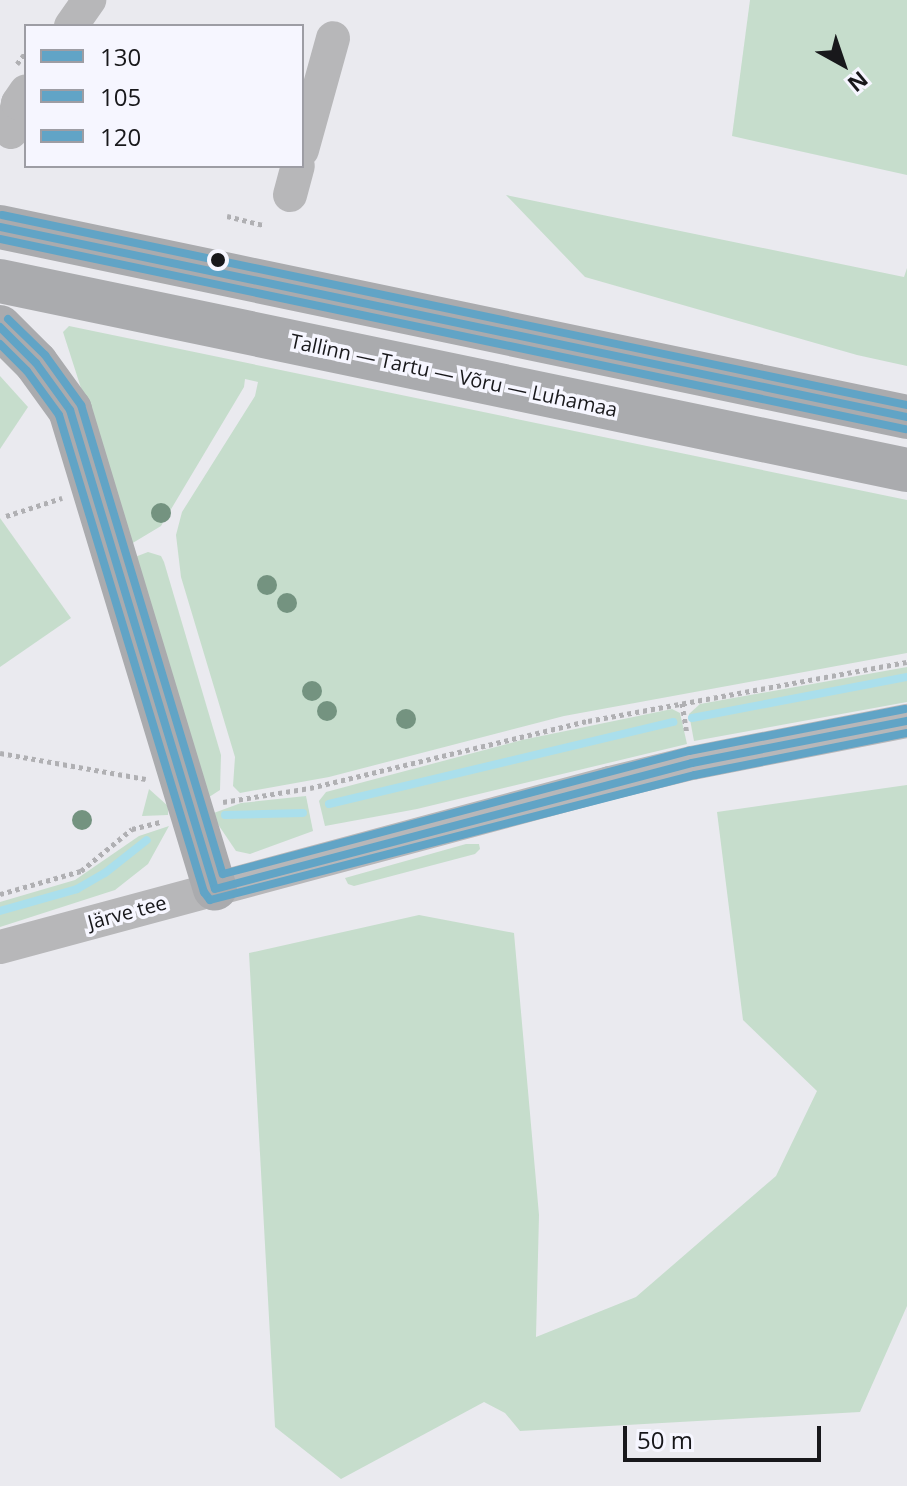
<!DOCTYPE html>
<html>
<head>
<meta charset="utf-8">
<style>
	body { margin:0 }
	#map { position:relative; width:907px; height:1486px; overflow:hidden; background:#eaeaef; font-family:"Open Sans",sans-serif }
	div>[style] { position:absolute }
	.green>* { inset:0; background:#c6ddcc }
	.stream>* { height:8px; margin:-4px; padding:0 4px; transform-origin:4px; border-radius:4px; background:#aadfec }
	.path>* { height:5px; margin-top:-2.5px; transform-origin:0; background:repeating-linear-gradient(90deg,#b0b0b3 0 4px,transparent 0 8px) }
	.minor>* { height:34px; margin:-17px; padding:0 17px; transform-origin:17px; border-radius:17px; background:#b7b7b9 }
	.highway>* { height:44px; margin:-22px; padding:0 22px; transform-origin:22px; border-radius:22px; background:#aaabae }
	.bus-1>* { height:8px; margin:-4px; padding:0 4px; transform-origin:4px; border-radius:4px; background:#61a4c6 }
	.bus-2>* { height:8px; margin:-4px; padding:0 4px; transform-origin:4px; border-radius:4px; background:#61a4c6 }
	.bus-3>* { height:8px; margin:-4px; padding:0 4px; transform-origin:4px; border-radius:4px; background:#61a4c6 }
	.trees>* { width:20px; height:20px; margin:-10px; border-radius:50%; background:#749380 }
	.dots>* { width:22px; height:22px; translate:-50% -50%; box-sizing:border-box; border:4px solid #f6f6ff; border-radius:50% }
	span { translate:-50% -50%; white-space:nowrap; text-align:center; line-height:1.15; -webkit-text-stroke:7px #f6f6ff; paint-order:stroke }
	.street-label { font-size:20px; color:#18181b }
	.legend { position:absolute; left:24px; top:24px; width:280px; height:144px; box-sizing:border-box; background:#f6f6ff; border:2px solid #9d9da4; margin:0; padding:10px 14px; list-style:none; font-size:24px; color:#18181b }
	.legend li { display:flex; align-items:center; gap:16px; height:40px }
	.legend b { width:40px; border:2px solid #9d9da4 }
	.north { position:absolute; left:803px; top:24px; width:80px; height:80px; -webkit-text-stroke:6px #f6f6ff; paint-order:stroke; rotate:140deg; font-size:22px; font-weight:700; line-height:32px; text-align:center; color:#18181b }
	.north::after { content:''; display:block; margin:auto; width:28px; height:36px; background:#18181b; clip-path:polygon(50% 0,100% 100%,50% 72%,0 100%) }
	.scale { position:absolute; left:623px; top:1426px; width:198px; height:36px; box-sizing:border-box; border:4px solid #18181b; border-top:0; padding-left:10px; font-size:24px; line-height:28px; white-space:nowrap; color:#18181b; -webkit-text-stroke:6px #f6f6ff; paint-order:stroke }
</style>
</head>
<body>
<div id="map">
	<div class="green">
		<i style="clip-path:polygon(750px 0,907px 0,907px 175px,732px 136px)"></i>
		<i style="clip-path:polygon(506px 195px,904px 277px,907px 268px,907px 366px,857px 355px,585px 277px)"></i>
		<i style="clip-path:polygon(69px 326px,907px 500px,907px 653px,564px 716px,329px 777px,240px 793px,233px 786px,235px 757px,181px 577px,176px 535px,182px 512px,255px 396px,258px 382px,245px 379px,244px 387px,161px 526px,131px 544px,63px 332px)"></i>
		<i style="clip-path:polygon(0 376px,28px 407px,0 449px)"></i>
		<i style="clip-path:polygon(0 518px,71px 618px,0 667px)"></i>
		<i style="clip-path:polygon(148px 552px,161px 556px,164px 562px,221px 755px,220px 790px,206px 799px,135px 557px)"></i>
		<i style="clip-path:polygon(907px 667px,907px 702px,694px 741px,689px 714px,700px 704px)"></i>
		<i style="clip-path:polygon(672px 709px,680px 713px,687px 744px,417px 809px,325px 826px,319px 801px,326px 792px,522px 740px)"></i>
		<i style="clip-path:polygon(907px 785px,907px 1306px,860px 1412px,520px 1431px,505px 1413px,484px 1402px,341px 1479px,275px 1427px,249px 953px,419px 915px,514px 933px,539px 1215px,536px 1337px,636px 1297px,776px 1176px,817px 1091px,743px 1020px,717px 812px)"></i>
		<i style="clip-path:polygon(149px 789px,168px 806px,168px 815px,142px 816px)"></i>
		<i style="clip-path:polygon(306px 796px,313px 831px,250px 854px,236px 851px,211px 814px,241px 803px)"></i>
		<i style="clip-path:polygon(169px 826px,148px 864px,115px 890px,0 927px,0 902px,75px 880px,139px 836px)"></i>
		<i style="clip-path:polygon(466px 844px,479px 844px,480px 849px,475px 854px,354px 886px,348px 884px,345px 878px)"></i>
	</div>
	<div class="stream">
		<i style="left:692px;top:718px;width:219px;rotate:-10.8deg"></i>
		<i style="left:329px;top:804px;width:354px;rotate:-13.4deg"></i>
		<i style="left:225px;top:815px;width:78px;rotate:-1.5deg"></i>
		<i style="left:0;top:911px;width:80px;rotate:-15.9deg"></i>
		<i style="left:77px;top:889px;width:32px;rotate:-30deg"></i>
		<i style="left:105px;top:873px;width:53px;rotate:-38.2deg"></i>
	</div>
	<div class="path">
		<i style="left:17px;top:64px;width:15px;rotate:-53deg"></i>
		<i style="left:227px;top:216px;width:38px;rotate:14deg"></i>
		<i style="left:6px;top:516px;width:59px;rotate:-17.8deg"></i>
		<i style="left:682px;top:703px;width:31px;rotate:81deg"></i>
		<i style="left:0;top:753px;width:148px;rotate:10.1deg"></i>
		<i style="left:223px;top:802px;width:88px;rotate:-9.1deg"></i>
		<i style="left:310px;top:788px;width:286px;rotate:-13.6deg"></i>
		<i style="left:588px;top:721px;width:324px;rotate:-10.5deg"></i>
		<i style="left:0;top:894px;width:84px;rotate:-15.9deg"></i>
		<i style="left:81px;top:871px;width:66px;rotate:-39.5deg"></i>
		<i style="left:132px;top:829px;width:29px;rotate:-14deg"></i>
	</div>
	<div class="minor">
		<i style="left:71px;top:26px;width:32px;rotate:-55deg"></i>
		<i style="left:11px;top:132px;width:30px;rotate:-76deg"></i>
		<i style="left:18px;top:103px;width:14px;rotate:-56deg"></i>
		<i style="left:302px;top:150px;width:116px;rotate:-74.5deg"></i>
		<i style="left:290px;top:195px;width:30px;rotate:-75deg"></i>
		<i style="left:0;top:947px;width:632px;rotate:-15.05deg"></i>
		<i style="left:610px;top:783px;width:84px;rotate:-13.7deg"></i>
		<i style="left:692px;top:763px;width:219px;rotate:-11.1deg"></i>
	</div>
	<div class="highway">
		<i style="left:0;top:227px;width:927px;rotate:11.83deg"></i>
		<i style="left:0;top:281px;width:926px;rotate:11.77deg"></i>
		<i style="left:0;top:327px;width:51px;rotate:45deg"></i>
		<i style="left:36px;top:363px;width:58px;rotate:54.1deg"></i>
		<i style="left:70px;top:410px;width:500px;rotate:73.16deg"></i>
	</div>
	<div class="bus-1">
		<i style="left:0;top:227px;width:927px;rotate:11.83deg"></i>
		<i style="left:0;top:327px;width:51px;rotate:45deg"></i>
		<i style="left:36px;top:363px;width:58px;rotate:54.1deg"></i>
		<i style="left:70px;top:410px;width:500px;rotate:73.16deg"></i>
		<i style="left:215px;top:889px;width:493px;rotate:-14.8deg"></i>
		<i style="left:692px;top:763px;width:219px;rotate:-11.1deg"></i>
	</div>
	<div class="bus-2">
		<i style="left:0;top:239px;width:925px;rotate:11.86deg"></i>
		<i style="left:0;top:344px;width:38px;rotate:45deg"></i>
		<i style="left:27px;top:371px;width:54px;rotate:54deg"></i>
		<i style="left:59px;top:415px;width:499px;rotate:73.1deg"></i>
		<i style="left:204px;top:892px;width:10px;rotate:53deg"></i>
		<i style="left:210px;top:900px;width:501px;rotate:-14.45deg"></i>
		<i style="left:695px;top:775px;width:216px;rotate:-11.2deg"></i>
	</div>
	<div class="bus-3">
		<i style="left:2px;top:215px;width:925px;rotate:11.86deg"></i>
		<i style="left:8px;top:319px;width:52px;rotate:44.2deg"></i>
		<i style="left:45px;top:355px;width:62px;rotate:54.2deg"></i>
		<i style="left:81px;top:405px;width:490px;rotate:73.2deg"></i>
		<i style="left:223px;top:874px;width:482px;rotate:-14.8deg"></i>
		<i style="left:689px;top:751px;width:220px;rotate:-11deg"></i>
	</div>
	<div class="trees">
		<i style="left:161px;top:513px"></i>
		<i style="left:267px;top:585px"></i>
		<i style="left:287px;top:603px"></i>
		<i style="left:312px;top:691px"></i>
		<i style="left:327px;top:711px"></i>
		<i style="left:406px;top:719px"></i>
		<i style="left:82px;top:820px"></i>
	</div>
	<div class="dots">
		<i style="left:218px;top:260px;background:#18181b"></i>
	</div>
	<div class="street-label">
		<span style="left:454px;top:375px;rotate:12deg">Tallinn — Tartu — Võru — Luhamaa</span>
		<span style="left:127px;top:912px;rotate:-15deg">Järve tee</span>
	</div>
	<ul class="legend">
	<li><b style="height:10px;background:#61a4c6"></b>130</li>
	<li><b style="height:10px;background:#61a4c6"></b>105</li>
	<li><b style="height:10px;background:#61a4c6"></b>120</li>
	</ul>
	<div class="north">N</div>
	<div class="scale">50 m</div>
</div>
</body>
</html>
